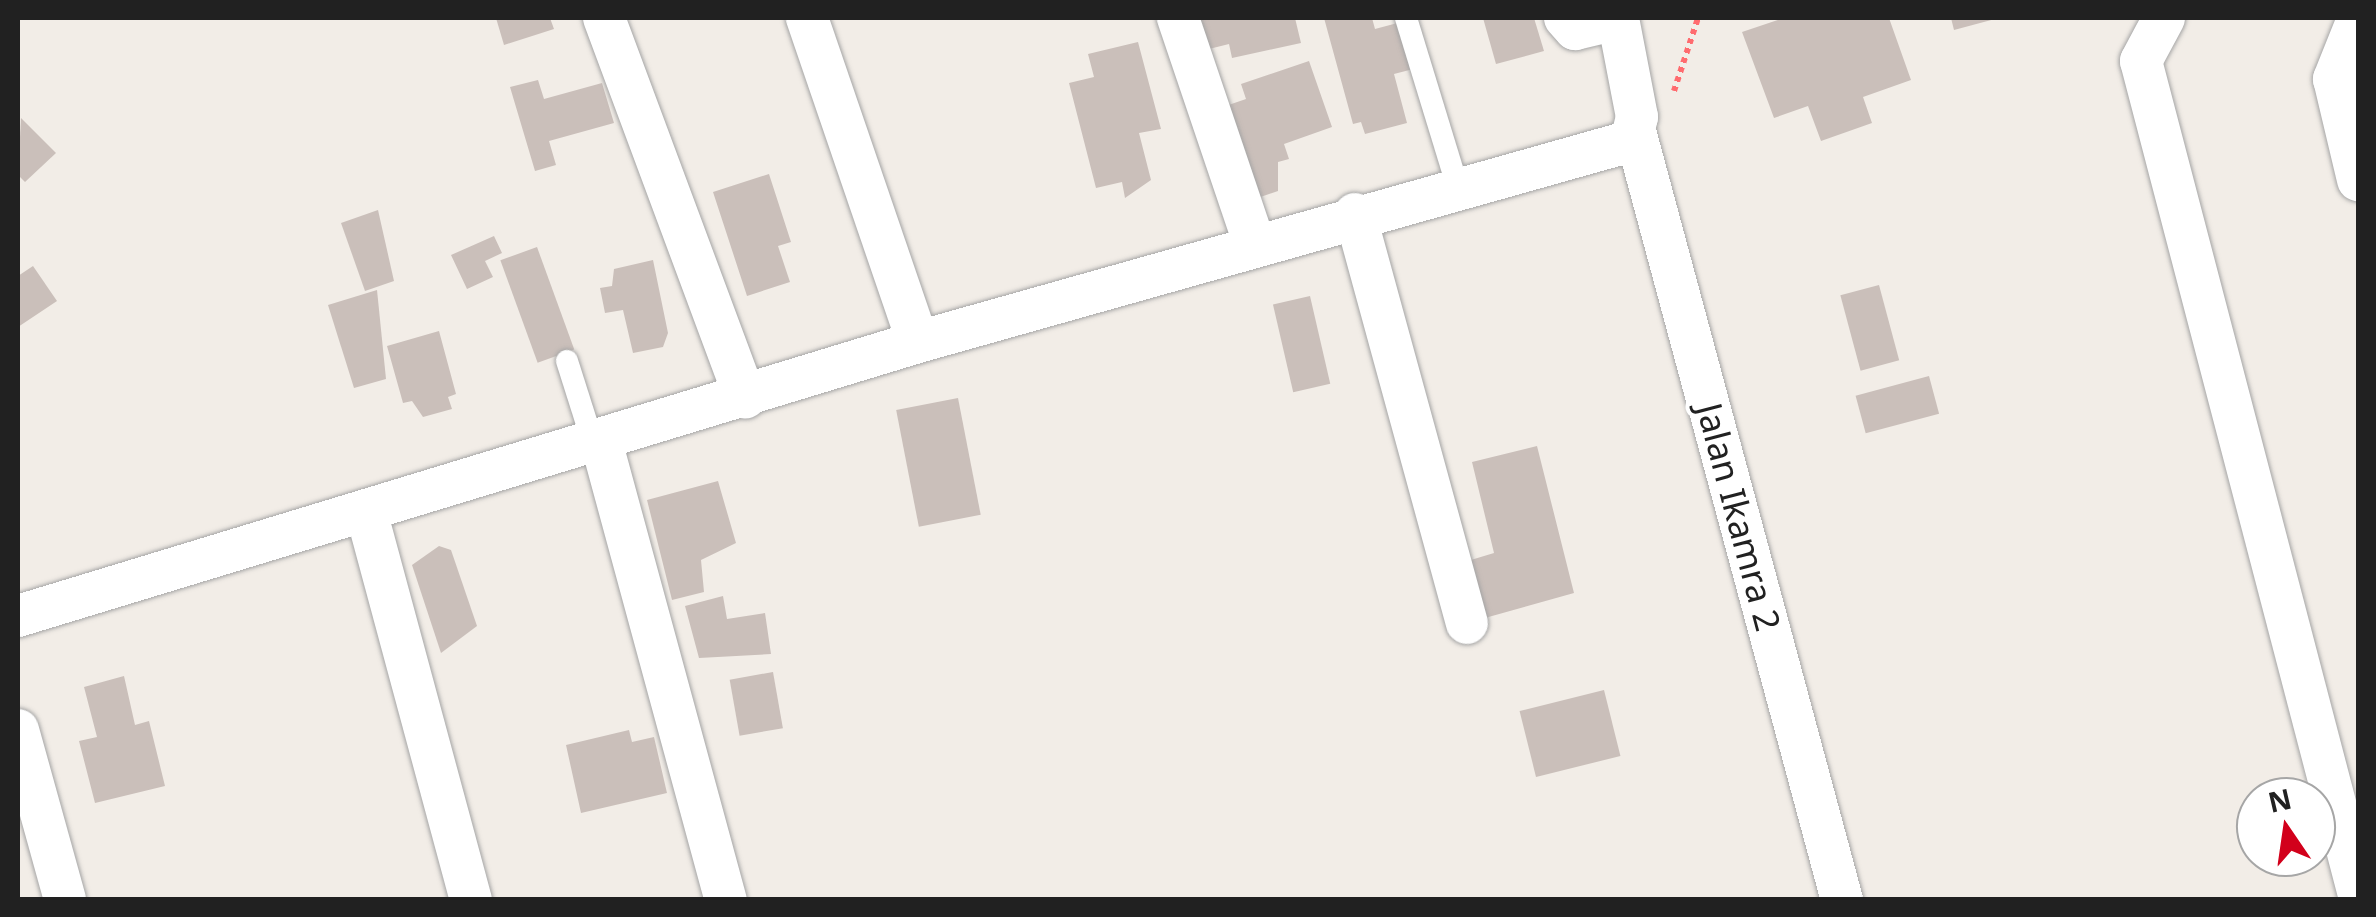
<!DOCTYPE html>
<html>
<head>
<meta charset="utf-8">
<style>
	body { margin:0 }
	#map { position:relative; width:2376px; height:917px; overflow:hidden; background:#f2ede7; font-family:"Noto Sans",sans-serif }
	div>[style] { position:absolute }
	.building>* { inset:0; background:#cabfba; transform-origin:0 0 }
	.path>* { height:6px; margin-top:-3px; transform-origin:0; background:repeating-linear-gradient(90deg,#ff6b6f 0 5px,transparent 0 10px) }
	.roads { filter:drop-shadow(0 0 2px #a5a5a5) drop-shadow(0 0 2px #a5a5a5) }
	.lane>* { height:22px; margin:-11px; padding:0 11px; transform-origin:11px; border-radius:11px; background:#fff }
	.street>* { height:42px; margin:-21px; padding:0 21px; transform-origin:21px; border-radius:21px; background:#fff }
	span { translate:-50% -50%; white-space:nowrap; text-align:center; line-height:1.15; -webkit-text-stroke:8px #fff; paint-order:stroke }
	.street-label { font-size:35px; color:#212121 }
	.frame { position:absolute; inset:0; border:20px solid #212121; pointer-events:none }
	.north { position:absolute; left:2236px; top:777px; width:100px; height:100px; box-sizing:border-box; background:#fff; border:2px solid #a6a6a6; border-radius:50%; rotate:347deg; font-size:28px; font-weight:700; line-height:40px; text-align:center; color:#212121 }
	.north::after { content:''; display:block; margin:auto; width:35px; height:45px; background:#d2001b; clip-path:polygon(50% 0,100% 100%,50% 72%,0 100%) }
</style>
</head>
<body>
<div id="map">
	<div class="building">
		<i style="clip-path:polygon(496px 18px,550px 18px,554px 29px,504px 45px)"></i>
		<i style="clip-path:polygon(1198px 18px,1295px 18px,1301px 43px,1232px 58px,1229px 44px,1205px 50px)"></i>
		<i style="clip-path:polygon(1324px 18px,1372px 18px,1375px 29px,1405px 21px,1417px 68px,1394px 74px,1407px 123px,1365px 134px,1361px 122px,1353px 124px)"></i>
		<i style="clip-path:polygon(1483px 18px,1534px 18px,1544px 51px,1496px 64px)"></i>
		<i style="clip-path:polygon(1784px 18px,1889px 18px,1911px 80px,1863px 97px,1872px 123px,1821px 141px,1808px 106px,1774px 118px,1742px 32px)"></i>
		<i style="clip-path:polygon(1951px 18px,1995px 18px,1995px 19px,1954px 30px)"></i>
		<i style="clip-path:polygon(1138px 42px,1161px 129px,1139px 133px,1151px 180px,1125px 198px,1122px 182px,1096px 188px,1069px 83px,1094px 77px,1088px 54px)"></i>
		<i style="clip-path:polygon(1309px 61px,1332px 127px,1284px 144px,1289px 159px,1278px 162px,1278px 191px,1240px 204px,1208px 112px,1246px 99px,1241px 84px)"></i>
		<i style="clip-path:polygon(538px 80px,544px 99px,602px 83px,614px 123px,549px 141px,556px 165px,535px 171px,510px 87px)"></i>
		<i style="clip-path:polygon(21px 118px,56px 153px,25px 182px,18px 175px)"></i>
		<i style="clip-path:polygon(769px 174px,791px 242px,778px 246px,790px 282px,747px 296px,713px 192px)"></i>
		<i style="clip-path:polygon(378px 210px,394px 281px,365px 291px,341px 223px)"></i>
		<i style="clip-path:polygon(494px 236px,502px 253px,485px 261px,493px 277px,467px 289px,451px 255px)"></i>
		<i style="left:537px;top:247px;width:109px;height:39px;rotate:70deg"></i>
		<i style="clip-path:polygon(653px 260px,668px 333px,663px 347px,633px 353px,623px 310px,605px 313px,600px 288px,612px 286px,614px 269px)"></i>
		<i style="clip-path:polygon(33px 266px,57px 301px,18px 327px,18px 276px)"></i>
		<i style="left:1879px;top:285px;width:78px;height:40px;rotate:75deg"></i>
		<i style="clip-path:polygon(377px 290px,386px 379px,354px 388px,328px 305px)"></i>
		<i style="left:1310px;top:296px;width:90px;height:38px;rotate:77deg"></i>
		<i style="clip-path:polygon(439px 331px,456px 394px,448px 397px,452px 409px,423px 417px,412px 401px,403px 403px,387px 346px)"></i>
		<i style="left:1929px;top:376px;width:39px;height:76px;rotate:75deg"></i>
		<i style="left:958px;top:398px;width:119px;height:63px;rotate:79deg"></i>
		<i style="clip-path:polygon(1537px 446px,1574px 593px,1467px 623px,1451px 566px,1494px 553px,1472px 462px)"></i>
		<i style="clip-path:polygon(718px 481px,736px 543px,701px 560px,704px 592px,672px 600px,647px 500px)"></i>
		<i style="clip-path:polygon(439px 546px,451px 550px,477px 626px,441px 653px,412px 565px)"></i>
		<i style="clip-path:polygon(723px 596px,727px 619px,765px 613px,771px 654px,699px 658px,685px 606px)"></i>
		<i style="left:773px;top:672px;width:57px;height:44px;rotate:80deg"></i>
		<i style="clip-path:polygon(124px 676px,135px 725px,149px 721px,165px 786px,95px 803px,79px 741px,97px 737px,84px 687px)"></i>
		<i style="left:1604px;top:690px;width:68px;height:87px;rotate:76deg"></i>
		<i style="clip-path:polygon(629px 730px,632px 742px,654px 737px,667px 793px,581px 813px,566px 745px)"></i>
	</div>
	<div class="path">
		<i style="left:1674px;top:91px;width:77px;rotate:-71.8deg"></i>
	</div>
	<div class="roads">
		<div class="lane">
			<i style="left:1406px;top:18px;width:178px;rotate:73deg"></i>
			<i style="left:567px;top:361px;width:86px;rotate:72.4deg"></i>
		</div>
		<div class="street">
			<i style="left:604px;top:18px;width:405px;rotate:69.6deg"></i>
			<i style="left:807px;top:18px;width:342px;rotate:71.1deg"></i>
			<i style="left:1178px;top:18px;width:240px;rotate:71.3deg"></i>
			<i style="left:1565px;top:18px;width:15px;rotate:48deg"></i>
			<i style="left:1575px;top:29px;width:43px;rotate:-13.4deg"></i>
			<i style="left:2164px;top:18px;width:49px;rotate:118.1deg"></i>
			<i style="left:2141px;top:61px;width:858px;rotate:75.35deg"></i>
			<i style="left:2358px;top:19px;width:65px;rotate:111.8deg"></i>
			<i style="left:2334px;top:79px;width:104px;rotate:76.6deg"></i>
			<i style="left:1636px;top:135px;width:792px;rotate:74.93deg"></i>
			<i style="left:1355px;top:214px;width:424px;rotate:74.7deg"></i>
			<i style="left:601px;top:441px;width:476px;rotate:74.8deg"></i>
			<i style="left:366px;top:511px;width:403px;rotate:74.9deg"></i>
			<i style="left:18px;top:616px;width:941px;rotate:-16.93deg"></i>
			<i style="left:918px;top:342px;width:741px;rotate:-15.74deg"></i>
			<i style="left:1631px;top:141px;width:25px;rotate:-76deg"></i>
			<i style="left:1637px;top:117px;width:101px;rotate:-100.9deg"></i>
			<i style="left:18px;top:730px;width:176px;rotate:74.5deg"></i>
		</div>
	</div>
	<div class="street-label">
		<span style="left:1739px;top:517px;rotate:75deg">Jalan Ikamra 2</span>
	</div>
	<div class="frame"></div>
	<div class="north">N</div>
</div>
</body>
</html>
